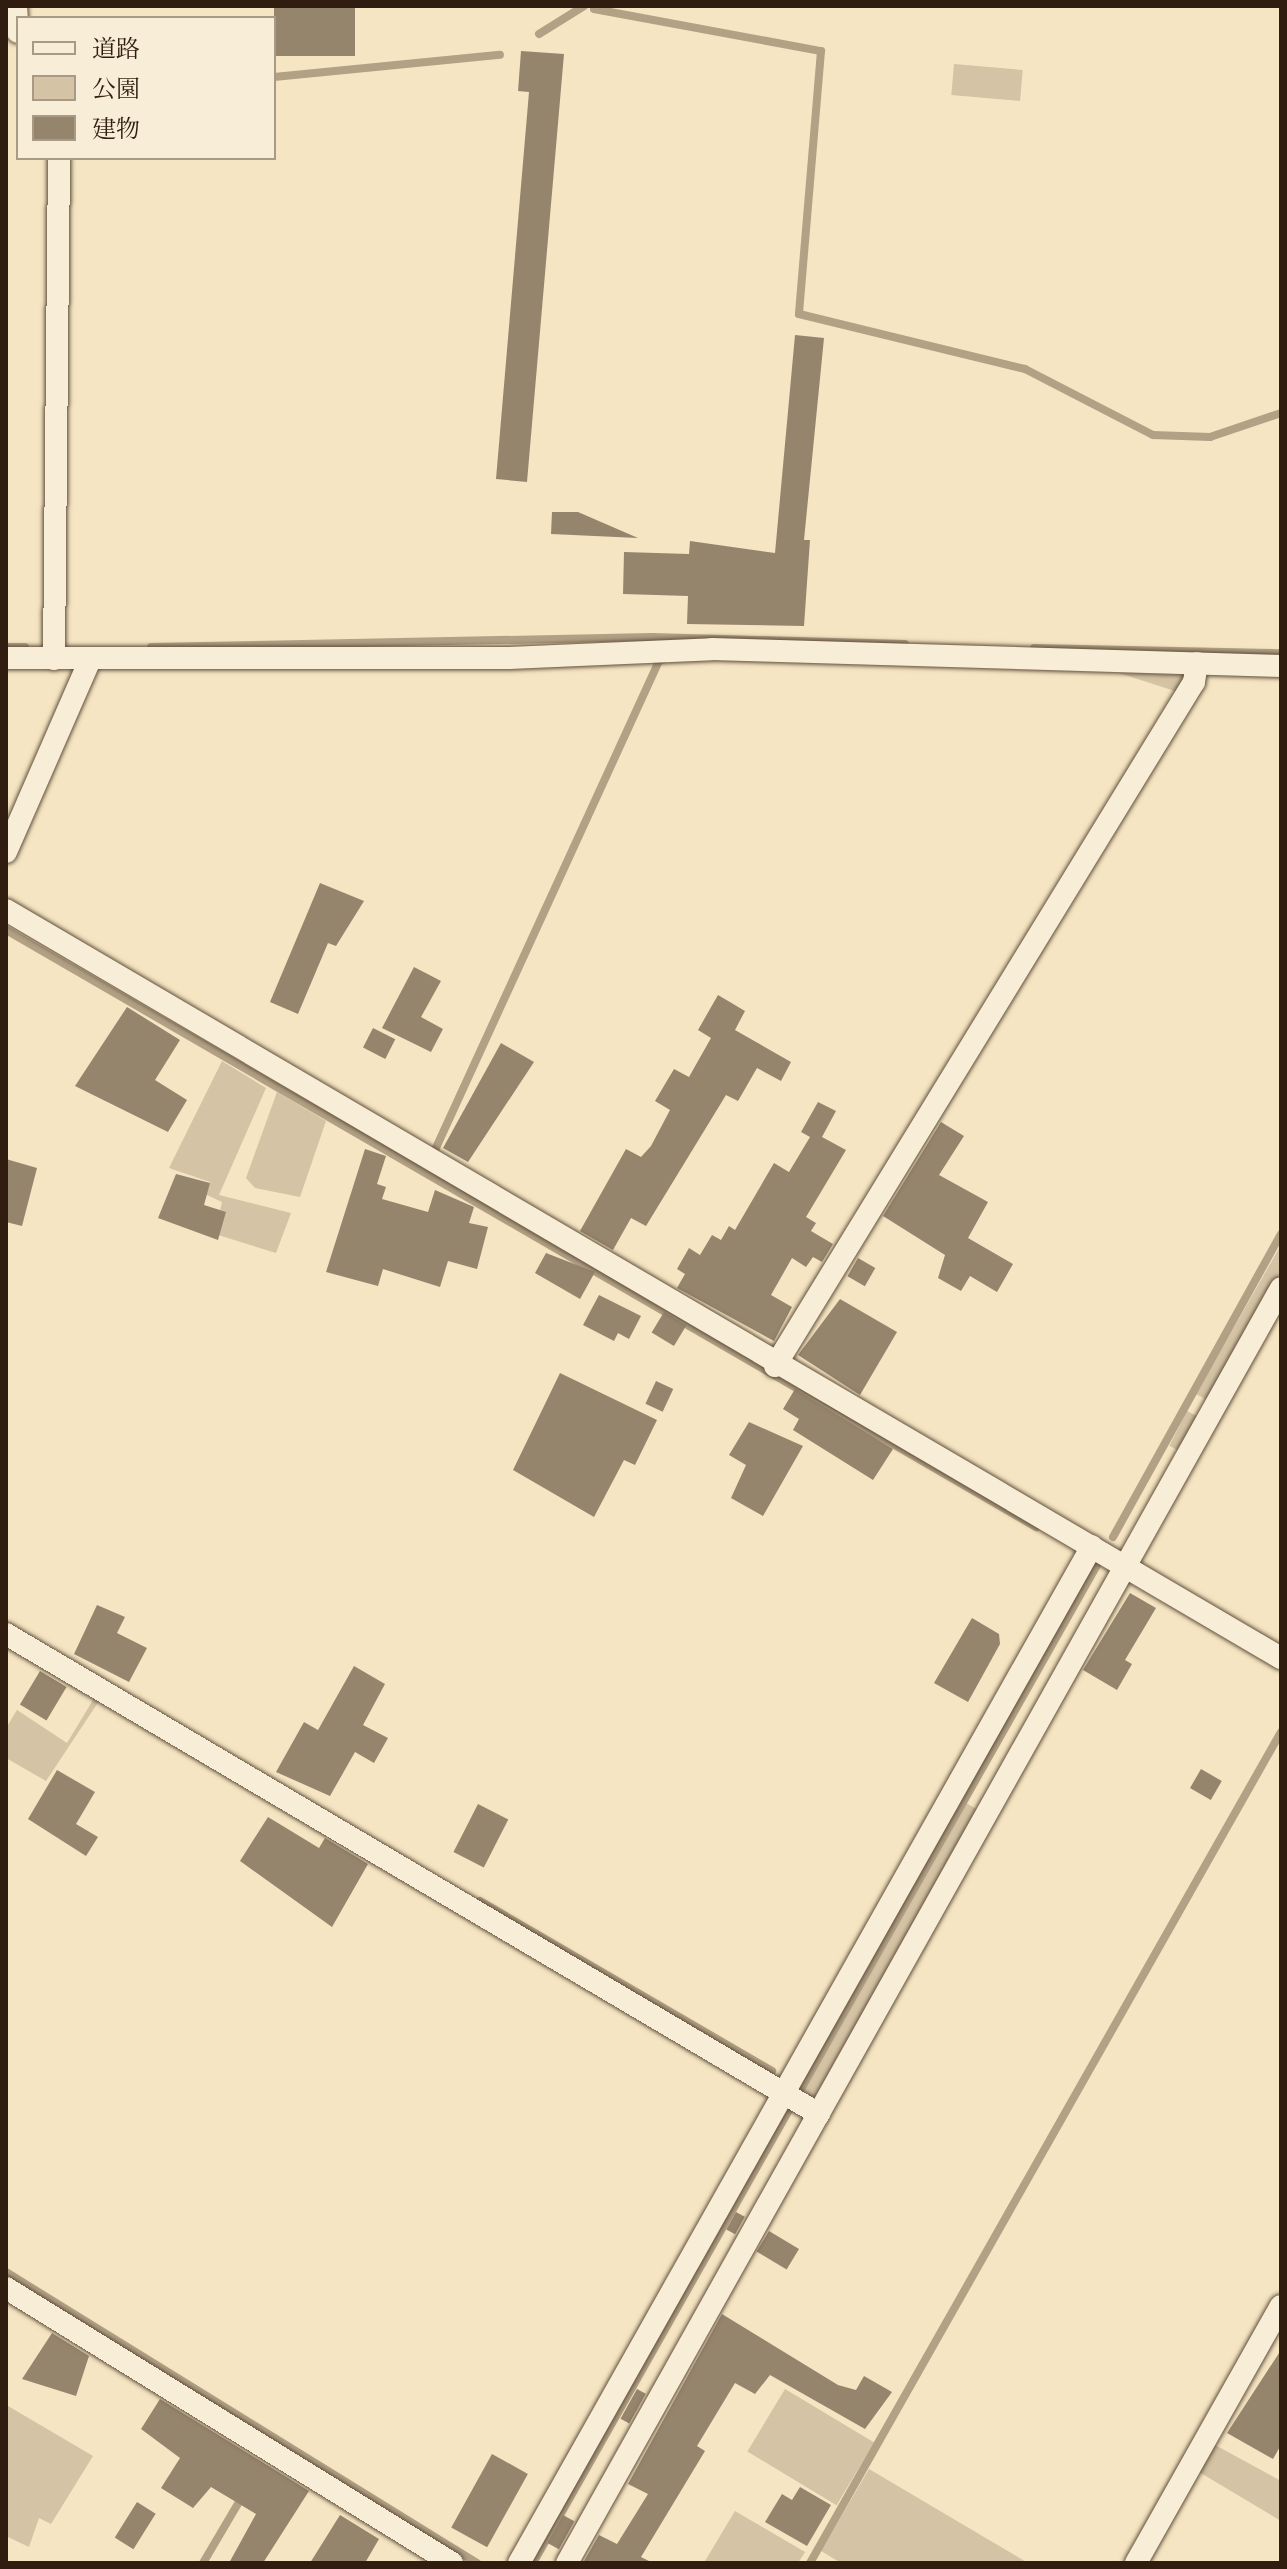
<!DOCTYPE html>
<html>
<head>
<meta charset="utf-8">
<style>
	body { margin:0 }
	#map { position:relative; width:1287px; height:2569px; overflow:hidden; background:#f5e5c2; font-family:Vollkorn,"Noto Serif JP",serif }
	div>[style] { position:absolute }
	.green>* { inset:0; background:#d4c3a4; transform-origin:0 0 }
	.stream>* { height:8px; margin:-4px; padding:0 4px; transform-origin:4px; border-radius:4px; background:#b2a185 }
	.building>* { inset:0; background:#96856d; transform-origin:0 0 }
	.roads { filter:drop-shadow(0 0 2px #614f3c) drop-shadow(0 0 2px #614f3c) }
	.minor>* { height:22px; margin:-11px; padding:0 11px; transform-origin:11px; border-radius:11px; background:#f8eed7 }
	span { translate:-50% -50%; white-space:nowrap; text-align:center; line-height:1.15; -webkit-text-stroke:8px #f8eed7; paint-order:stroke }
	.frame { position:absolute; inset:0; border:8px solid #301d10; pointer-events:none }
	.legend { position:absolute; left:16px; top:16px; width:260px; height:144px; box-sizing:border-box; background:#f8eed7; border:2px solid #a89a87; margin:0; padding:10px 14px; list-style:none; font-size:24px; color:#301d10 }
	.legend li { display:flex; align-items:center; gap:16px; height:40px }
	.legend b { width:40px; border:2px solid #a89a87 }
</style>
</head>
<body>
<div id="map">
	<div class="green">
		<i style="left:954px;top:64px;width:69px;height:31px;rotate:5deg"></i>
		<i style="clip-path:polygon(1119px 673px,1188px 675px,1181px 693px)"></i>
		<i style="clip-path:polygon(222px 1061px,266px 1088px,219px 1195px,291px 1213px,276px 1253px,215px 1234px,222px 1202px,205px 1194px,210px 1182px,169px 1168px)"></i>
		<i style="clip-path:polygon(277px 1092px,326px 1121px,300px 1197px,255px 1188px,246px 1178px)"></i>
		<i style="clip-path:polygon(1281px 1245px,1281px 1276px,1213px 1403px,1196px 1394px)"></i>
		<i style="left:1187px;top:1411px;width:18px;height:39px;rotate:27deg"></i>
		<i style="clip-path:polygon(96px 1695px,101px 1698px,46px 1781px,6px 1758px,6px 1728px,17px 1710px,67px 1743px)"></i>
		<i style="left:966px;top:1803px;width:16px;height:337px;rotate:30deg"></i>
		<i style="left:785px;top:2389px;width:104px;height:73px;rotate:31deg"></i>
		<i style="clip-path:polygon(8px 2406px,93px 2456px,51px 2524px,39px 2518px,29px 2547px,6px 2536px)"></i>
		<i style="clip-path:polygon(1215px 2445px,1281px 2481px,1281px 2521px,1199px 2472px)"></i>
		<i style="clip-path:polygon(869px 2469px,1028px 2563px,841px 2563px,821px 2551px)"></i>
		<i style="clip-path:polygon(735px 2511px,805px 2552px,798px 2563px,705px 2561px)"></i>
	</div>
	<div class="stream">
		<i style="left:594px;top:9px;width:231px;rotate:10.5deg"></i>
		<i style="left:821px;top:51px;width:264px;rotate:94.8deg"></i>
		<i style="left:799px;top:314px;width:233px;rotate:13.7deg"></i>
		<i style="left:1025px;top:369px;width:144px;rotate:27.3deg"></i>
		<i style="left:1153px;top:435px;width:57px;rotate:2deg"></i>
		<i style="left:1210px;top:437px;width:75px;rotate:-18.7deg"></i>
		<i style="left:539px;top:34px;width:53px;rotate:-31.9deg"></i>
		<i style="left:274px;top:77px;width:227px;rotate:-5.6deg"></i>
		<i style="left:6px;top:647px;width:19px"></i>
		<i style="left:151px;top:647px;width:501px;rotate:-1.14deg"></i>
		<i style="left:652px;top:637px;width:253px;rotate:1.6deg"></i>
		<i style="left:1034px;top:648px;width:247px;rotate:1.2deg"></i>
		<i style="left:6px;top:930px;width:1191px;rotate:30.1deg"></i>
		<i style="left:435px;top:1150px;width:538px;rotate:-65.39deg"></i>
		<i style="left:659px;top:661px;width:9px;rotate:-21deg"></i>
		<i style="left:1113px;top:1537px;width:346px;rotate:-61deg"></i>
		<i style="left:480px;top:1901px;width:338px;rotate:30.2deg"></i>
		<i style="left:6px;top:2272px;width:554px;rotate:31.71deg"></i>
		<i style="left:203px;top:2563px;width:79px;rotate:-59.5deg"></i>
		<i style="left:533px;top:2563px;width:1152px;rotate:-60.52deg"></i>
		<i style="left:810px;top:2563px;width:955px;rotate:-60.46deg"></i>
	</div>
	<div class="building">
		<i style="left:274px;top:6px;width:81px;height:50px"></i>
		<i style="clip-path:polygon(521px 51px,564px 54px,527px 482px,496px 479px,529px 92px,518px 91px)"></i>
		<i style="clip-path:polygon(795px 335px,824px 338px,804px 540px,810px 540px,804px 626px,687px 624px,688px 596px,623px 594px,624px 552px,689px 554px,690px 541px,775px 553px)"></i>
		<i style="clip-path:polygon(552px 512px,578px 512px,638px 538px,551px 534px)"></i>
		<i style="clip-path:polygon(320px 883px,364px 901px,336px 946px,328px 943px,298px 1014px,270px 1002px)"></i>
		<i style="clip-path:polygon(414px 967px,441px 981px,421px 1017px,443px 1029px,431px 1052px,382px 1028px)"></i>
		<i style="clip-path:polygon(718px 995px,745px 1011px,735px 1030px,791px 1062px,781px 1081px,757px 1068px,738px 1101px,726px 1095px,646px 1226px,631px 1218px,613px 1250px,580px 1231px,626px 1149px,641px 1157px,651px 1146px,670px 1110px,655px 1101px,674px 1069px,689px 1077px,711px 1038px,698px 1030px)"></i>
		<i style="clip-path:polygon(127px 1007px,180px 1040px,155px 1080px,187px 1100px,168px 1132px,75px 1086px)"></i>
		<i style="left:373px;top:1028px;width:25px;height:22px;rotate:27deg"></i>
		<i style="clip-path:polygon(501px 1043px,534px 1062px,468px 1162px,443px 1148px)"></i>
		<i style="clip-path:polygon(818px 1102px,836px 1111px,822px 1137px,846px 1150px,806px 1217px,816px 1223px,811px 1231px,833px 1244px,822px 1262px,813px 1257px,806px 1267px,792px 1258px,771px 1295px,792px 1307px,774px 1341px,677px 1288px,685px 1274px,677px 1269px,689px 1248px,700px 1255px,712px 1235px,721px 1240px,729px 1226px,735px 1230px,774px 1163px,789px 1172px,810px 1137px,801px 1132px)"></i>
		<i style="clip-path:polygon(941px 1122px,964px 1136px,939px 1175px,988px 1202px,968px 1238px,1013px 1264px,997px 1292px,970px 1276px,961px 1291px,938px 1278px,945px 1255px,883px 1216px)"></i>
		<i style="clip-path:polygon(365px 1149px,386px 1156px,377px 1184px,386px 1187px,382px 1199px,428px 1212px,435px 1190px,474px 1207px,469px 1223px,488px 1227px,477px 1269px,448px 1261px,440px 1287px,383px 1269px,378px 1286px,326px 1272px)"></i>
		<i style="clip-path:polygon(6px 1159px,37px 1168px,22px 1226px,6px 1222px)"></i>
		<i style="clip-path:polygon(176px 1174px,210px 1183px,204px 1205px,226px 1212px,218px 1240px,158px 1218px)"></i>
		<i style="clip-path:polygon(546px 1253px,595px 1272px,580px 1299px,535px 1273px)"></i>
		<i style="left:858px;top:1258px;width:20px;height:21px;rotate:30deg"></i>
		<i style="clip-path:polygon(599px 1295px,641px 1316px,629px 1339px,618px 1333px,614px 1341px,583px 1325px)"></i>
		<i style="clip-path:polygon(840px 1299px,897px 1332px,860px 1395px,798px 1355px)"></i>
		<i style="left:664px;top:1312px;width:26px;height:24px;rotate:31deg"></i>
		<i style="clip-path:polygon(560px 1373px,657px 1420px,635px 1465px,624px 1460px,594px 1517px,513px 1470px)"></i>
		<i style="left:656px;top:1381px;width:19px;height:25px;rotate:25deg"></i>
		<i style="clip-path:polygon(795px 1389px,893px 1449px,873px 1480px,793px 1430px,799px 1419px,783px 1409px)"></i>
		<i style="clip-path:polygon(749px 1422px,803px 1446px,763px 1516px,731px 1498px,746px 1465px,729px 1455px)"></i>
		<i style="clip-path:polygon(1130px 1593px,1156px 1608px,1125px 1660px,1132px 1664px,1117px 1690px,1083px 1670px)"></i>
		<i style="clip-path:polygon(97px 1605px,125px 1617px,117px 1633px,147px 1648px,129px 1682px,74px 1654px)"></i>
		<i style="clip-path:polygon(972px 1618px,999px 1634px,1000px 1644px,968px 1702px,934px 1683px)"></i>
		<i style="clip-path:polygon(354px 1666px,385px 1684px,363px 1725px,388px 1738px,374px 1763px,355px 1752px,330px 1796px,276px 1772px,304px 1722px,318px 1730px)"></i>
		<i style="left:40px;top:1671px;width:31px;height:39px;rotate:31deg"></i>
		<i style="left:1201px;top:1769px;width:24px;height:22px;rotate:30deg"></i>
		<i style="clip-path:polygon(57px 1770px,95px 1792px,76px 1824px,98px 1837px,86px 1856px,28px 1819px)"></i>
		<i style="left:478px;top:1804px;width:34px;height:54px;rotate:27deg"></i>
		<i style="clip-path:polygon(268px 1817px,319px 1848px,325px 1838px,368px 1864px,332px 1927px,240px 1861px)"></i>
		<i style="left:736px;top:2212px;width:10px;height:20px;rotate:29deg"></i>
		<i style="left:769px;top:2231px;width:35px;height:24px;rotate:31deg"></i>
		<i style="clip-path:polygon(722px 2314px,838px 2385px,856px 2390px,864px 2376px,892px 2392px,865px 2429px,770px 2375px,755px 2394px,735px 2383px,697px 2446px,705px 2451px,641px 2557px,653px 2563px,583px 2563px,599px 2535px,617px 2544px,648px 2494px,628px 2484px)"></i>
		<i style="clip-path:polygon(52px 2333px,89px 2356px,76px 2396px,22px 2379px)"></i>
		<i style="clip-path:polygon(1281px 2350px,1281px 2445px,1273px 2459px,1227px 2433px)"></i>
		<i style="left:637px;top:2389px;width:10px;height:34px;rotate:29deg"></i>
		<i style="clip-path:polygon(160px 2399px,309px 2491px,263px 2563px,229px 2563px,256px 2514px,211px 2487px,193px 2508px,161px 2488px,180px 2458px,141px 2429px)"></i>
		<i style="left:492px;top:2454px;width:41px;height:84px;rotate:29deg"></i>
		<i style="clip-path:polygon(800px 2487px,831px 2505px,807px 2546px,765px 2522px,782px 2494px,792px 2500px)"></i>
		<i style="left:137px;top:2502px;width:22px;height:42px;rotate:32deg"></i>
		<i style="clip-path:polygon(340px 2515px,379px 2539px,365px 2563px,310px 2563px)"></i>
		<i style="left:563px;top:2515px;width:13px;height:32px;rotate:29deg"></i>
	</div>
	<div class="roads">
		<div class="minor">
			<i style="left:16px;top:6px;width:26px;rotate:86deg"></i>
			<i style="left:6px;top:658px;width:503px"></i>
			<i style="left:509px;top:658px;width:203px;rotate:-2.5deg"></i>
			<i style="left:712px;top:649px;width:569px;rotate:1.71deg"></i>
			<i style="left:54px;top:659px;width:501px;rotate:-89.43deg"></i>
			<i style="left:6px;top:852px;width:210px;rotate:-66.4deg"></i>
			<i style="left:6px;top:910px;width:1478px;rotate:30.4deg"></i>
			<i style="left:775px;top:1366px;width:802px;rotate:-58.51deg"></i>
			<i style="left:1194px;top:682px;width:19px;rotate:-81deg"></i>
			<i style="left:6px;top:1634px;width:944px;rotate:30.56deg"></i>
			<i style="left:6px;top:2288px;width:524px;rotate:31.66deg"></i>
			<i style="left:519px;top:2563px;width:1167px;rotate:-60.6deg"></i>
			<i style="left:567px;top:2563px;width:1461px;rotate:-60.75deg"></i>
			<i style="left:1136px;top:2563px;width:295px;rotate:-60.6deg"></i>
		</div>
	</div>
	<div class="frame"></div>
	<ul class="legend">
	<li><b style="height:10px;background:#f8eed7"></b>道路</li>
	<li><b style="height:22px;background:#d4c3a4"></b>公園</li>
	<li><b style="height:22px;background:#96856d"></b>建物</li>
	</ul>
</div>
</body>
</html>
